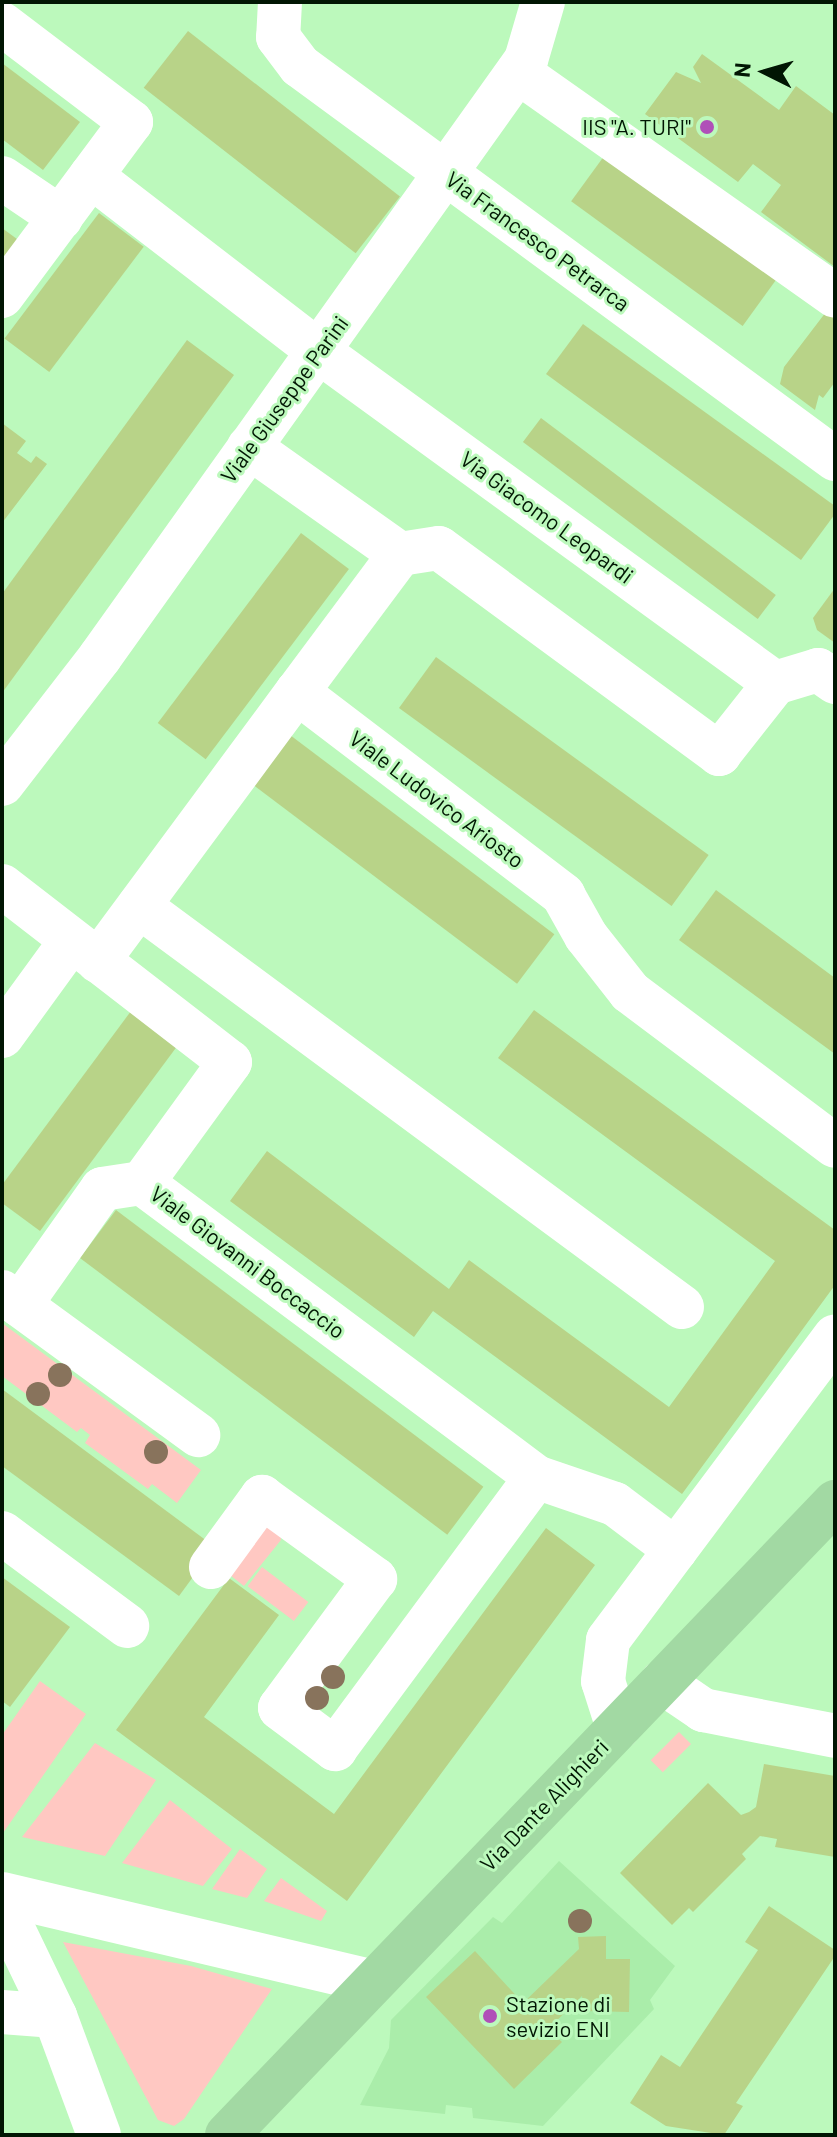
<!DOCTYPE html>
<html>
<head>
<meta charset="utf-8">
<style>
	body { margin:0 }
	#map { position:relative; width:837px; height:2137px; overflow:hidden; background:#bcf9bc; font-family:Barlow,sans-serif }
	div>[style] { position:absolute }
	.built>* { inset:0; background:#aaedaa }
	.green>* { inset:0; background:#ffc8c2; transform-origin:0 0 }
	.building>* { inset:0; background:#b8d388; transform-origin:0 0 }
	.minor>* { height:44px; margin:-22px; padding:0 22px; transform-origin:22px; border-radius:22px; background:#fff }
	.major>* { height:44px; margin:-22px; padding:0 22px; transform-origin:22px; border-radius:22px; background:#a2d9a3 }
	.trees>* { width:24px; height:24px; margin:-12px; border-radius:50%; background:#88735c }
	.dots>* { width:22px; height:22px; translate:-50% -50%; box-sizing:border-box; border:4px solid #bcf9bc; border-radius:50% }
	span { translate:-50% -50%; white-space:nowrap; text-align:center; line-height:1.15; -webkit-text-stroke:6px #bcf9bc; paint-order:stroke }
	.poi-label { font-size:22px; color:#011603 }
	.right { translate:-100% -50%; text-align:right }
	.left { translate:0 -50%; text-align:left }
	.street-label { font-size:22px; color:#011603 }
	.frame { position:absolute; inset:0; border:4px solid #011603; pointer-events:none }
	.north { position:absolute; left:725px; top:32px; width:80px; height:80px; -webkit-text-stroke:6px #bcf9bc; paint-order:stroke; rotate:275deg; font-size:22px; font-weight:700; line-height:32px; text-align:center; color:#011603 }
	.north::after { content:''; display:block; margin:auto; width:28px; height:36px; background:#011603; clip-path:polygon(50% 0,100% 100%,50% 72%,0 100%) }
</style>
</head>
<body>
<div id="map">
	<div class="built">
		<i style="clip-path:polygon(559px 1861px,675px 1966px,650px 2000px,654px 2009px,543px 2126px,473px 2118px,472px 2108px,446px 2105px,445px 2114px,360px 2105px,389px 2048px,391px 2020px,493px 1917px,502px 1923px)"></i>
	</div>
	<div class="green">
		<i style="clip-path:polygon(2px 1323px,201px 1470px,177px 1503px,152px 1484px,148px 1489px,85px 1443px,90px 1435px,81px 1428px,77px 1432px,2px 1376px)"></i>
		<i style="clip-path:polygon(262px 1524px,280px 1531px,281px 1540px,244px 1586px,226px 1572px)"></i>
		<i style="left:262px;top:1567px;width:58px;height:24px;rotate:37deg"></i>
		<i style="clip-path:polygon(40px 1681px,86px 1714px,3px 1833px,2px 1735px)"></i>
		<i style="left:679px;top:1732px;width:17px;height:40px;rotate:45deg"></i>
		<i style="clip-path:polygon(95px 1743px,156px 1780px,105px 1856px,22px 1837px)"></i>
		<i style="clip-path:polygon(170px 1800px,232px 1849px,203px 1886px,122px 1863px)"></i>
		<i style="clip-path:polygon(240px 1849px,267px 1869px,247px 1898px,212px 1889px)"></i>
		<i style="clip-path:polygon(281px 1878px,327px 1911px,321px 1921px,264px 1901px)"></i>
		<i style="clip-path:polygon(63px 1942px,191px 1966px,272px 1989px,184px 2119px,174px 2126px,158px 2120px)"></i>
	</div>
	<div class="building">
		<i style="left:188px;top:31px;width:269px;height:72px;rotate:38deg"></i>
		<i style="clip-path:polygon(702px 54px,779px 110px,796px 86px,835px 115px,835px 267px,761px 212px,781px 185px,753px 164px,738px 182px,645px 114px,676px 72px,701px 83px,693px 67px)"></i>
		<i style="clip-path:polygon(2px 63px,80px 122px,43px 170px,2px 139px)"></i>
		<i style="left:607px;top:152px;width:212px;height:61px;rotate:36deg"></i>
		<i style="left:99px;top:213px;width:56px;height:157px;rotate:37deg"></i>
		<i style="clip-path:polygon(2px 228px,21px 242px,2px 267px)"></i>
		<i style="clip-path:polygon(829px 308px,835px 312px,835px 382px,823px 398px,819px 395px,815px 410px,780px 384px,784px 367px)"></i>
		<i style="clip-path:polygon(583px 324px,835px 506px,835px 514px,801px 560px,546px 374px)"></i>
		<i style="clip-path:polygon(187px 340px,234px 375px,2px 693px,2px 594px)"></i>
		<i style="left:541px;top:418px;width:294px;height:30px;rotate:37deg"></i>
		<i style="clip-path:polygon(2px 423px,26px 441px,17px 453px,31px 463px,36px 456px,47px 464px,2px 523px)"></i>
		<i style="left:301px;top:533px;width:60px;height:238px;rotate:37deg"></i>
		<i style="clip-path:polygon(835px 588px,835px 643px,817px 630px,813px 618px)"></i>
		<i style="left:436px;top:657px;width:337px;height:63px;rotate:36deg"></i>
		<i style="left:290px;top:735px;width:331px;height:62px;rotate:37deg"></i>
		<i style="clip-path:polygon(716px 890px,835px 978px,835px 1054px,679px 940px)"></i>
		<i style="clip-path:polygon(134px 1007px,181px 1041px,40px 1231px,2px 1203px,2px 1185px)"></i>
		<i style="clip-path:polygon(534px 1010px,835px 1230px,835px 1285px,682px 1494px,433px 1311px,414px 1337px,230px 1201px,267px 1151px,449px 1289px,469px 1260px,669px 1407px,775px 1261px,498px 1058px)"></i>
		<i style="left:116px;top:1210px;width:460px;height:60px;rotate:37deg"></i>
		<i style="clip-path:polygon(2px 1389px,215px 1547px,179px 1596px,2px 1466px)"></i>
		<i style="clip-path:polygon(546px 1528px,595px 1565px,347px 1901px,116px 1730px,229px 1578px,279px 1615px,204px 1717px,334px 1814px)"></i>
		<i style="clip-path:polygon(2px 1577px,70px 1627px,10px 1707px,2px 1701px)"></i>
		<i style="clip-path:polygon(764px 1764px,835px 1776px,835px 1857px,775px 1847px,777px 1839px,760px 1836px,742px 1854px,746px 1859px,693px 1912px,689px 1908px,672px 1925px,620px 1873px,708px 1783px,741px 1815px,749px 1812px,756px 1807px)"></i>
		<i style="clip-path:polygon(769px 1906px,835px 1950px,835px 1956px,736px 2103px,743px 2106px,724px 2135px,666px 2126px,630px 2103px,661px 2055px,680px 2067px,758px 1950px,745px 1942px)"></i>
		<i style="clip-path:polygon(606px 1936px,606px 1959px,630px 1959px,629px 2012px,584px 2011px,582px 1996px,548px 2029px,562px 2042px,514px 2089px,426px 1997px,475px 1951px,523px 2003px,579px 1949px,578px 1937px)"></i>
	</div>
	<div class="minor">
		<i style="left:280px;top:2px;width:35px;rotate:93deg"></i>
		<i style="left:278px;top:37px;width:36px;rotate:53deg"></i>
		<i style="left:300px;top:66px;width:664px;rotate:36.3deg"></i>
		<i style="left:2px;top:24px;width:162px;rotate:37.2deg"></i>
		<i style="left:131px;top:122px;width:217px;rotate:126.6deg"></i>
		<i style="left:518px;top:72px;width:388px;rotate:35.2deg"></i>
		<i style="left:91px;top:176px;width:287px;rotate:37.6deg"></i>
		<i style="left:318px;top:351px;width:565px;rotate:36deg"></i>
		<i style="left:775px;top:683px;width:45px;rotate:-16.8deg"></i>
		<i style="left:818px;top:670px;width:21px;rotate:35deg"></i>
		<i style="left:2px;top:178px;width:71px;rotate:34.1deg"></i>
		<i style="left:249px;top:447px;width:185px;rotate:35.3deg"></i>
		<i style="left:400px;top:554px;width:172px;rotate:126.7deg"></i>
		<i style="left:297px;top:692px;width:335px;rotate:37.3deg"></i>
		<i style="left:563px;top:895px;width:47px;rotate:60.7deg"></i>
		<i style="left:586px;top:936px;width:71px;rotate:51.8deg"></i>
		<i style="left:630px;top:992px;width:256px;rotate:36.9deg"></i>
		<i style="left:400px;top:554px;width:39px;rotate:-9deg"></i>
		<i style="left:439px;top:548px;width:348px;rotate:36.3deg"></i>
		<i style="left:719px;top:754px;width:90px;rotate:-51.7deg"></i>
		<i style="left:2px;top:784px;width:160px;rotate:-52.3deg"></i>
		<i style="left:100px;top:657px;width:733px;rotate:-54.49deg"></i>
		<i style="left:526px;top:60px;width:60px;rotate:-73.7deg"></i>
		<i style="left:2px;top:886px;width:288px;rotate:37.7deg"></i>
		<i style="left:230px;top:1062px;width:150px;rotate:126deg"></i>
		<i style="left:142px;top:1183px;width:492px;rotate:36.7deg"></i>
		<i style="left:536px;top:1477px;width:83px;rotate:18.9deg"></i>
		<i style="left:615px;top:1504px;width:76px;rotate:37deg"></i>
		<i style="left:139px;top:906px;width:675px;rotate:36.45deg"></i>
		<i style="left:98px;top:961px;width:335px;rotate:-53.5deg"></i>
		<i style="left:2px;top:1036px;width:117px;rotate:-54deg"></i>
		<i style="left:2px;top:1292px;width:243px;rotate:36.1deg"></i>
		<i style="left:20px;top:1305px;width:142px;rotate:-54.7deg"></i>
		<i style="left:102px;top:1189px;width:40px;rotate:-8.5deg"></i>
		<i style="left:2px;top:1533px;width:156px;rotate:36.6deg"></i>
		<i style="left:211px;top:1567px;width:87px;rotate:-53.9deg"></i>
		<i style="left:262px;top:1497px;width:140px;rotate:36deg"></i>
		<i style="left:375px;top:1579px;width:160px;rotate:126.4deg"></i>
		<i style="left:280px;top:1708px;width:69px;rotate:36.7deg"></i>
		<i style="left:335px;top:1749px;width:338px;rotate:-53.5deg"></i>
		<i style="left:662px;top:1682px;width:50px;rotate:34.3deg"></i>
		<i style="left:703px;top:1710px;width:135px;rotate:11.1deg"></i>
		<i style="left:618px;top:1728px;width:49px;rotate:-107.7deg"></i>
		<i style="left:603px;top:1681px;width:41px;rotate:-83deg"></i>
		<i style="left:608px;top:1640px;width:379px;rotate:-53.2deg"></i>
		<i style="left:2px;top:1894px;width:381px;rotate:13.3deg"></i>
		<i style="left:2px;top:1906px;width:122px;rotate:64.3deg"></i>
		<i style="left:55px;top:2016px;width:127px;rotate:69.7deg"></i>
		<i style="left:2px;top:2012px;width:53px;rotate:4.3deg"></i>
	</div>
	<div class="major">
		<i style="left:227px;top:2135px;width:878px;rotate:-46.15deg"></i>
	</div>
	<div class="trees">
		<i style="left:60px;top:1375px"></i>
		<i style="left:38px;top:1394px"></i>
		<i style="left:156px;top:1452px"></i>
		<i style="left:333px;top:1677px"></i>
		<i style="left:317px;top:1698px"></i>
		<i style="left:580px;top:1921px"></i>
	</div>
	<div class="dots">
		<i style="left:707px;top:127px;background:#b050b8"></i>
		<i style="left:490px;top:2016px;background:#b050b8"></i>
	</div>
	<div class="poi-label">
		<span class="right" style="left:691px;top:127px">IIS "A. TURI"</span>
		<span class="left" style="left:506px;top:2016px">Stazione di<br>sevizio ENI</span>
	</div>
	<div class="street-label">
		<span style="left:538px;top:241px;rotate:36deg">Via Francesco Petrarca</span>
		<span style="left:284px;top:399px;rotate:-54deg">Viale Giuseppe Parini</span>
		<span style="left:547px;top:517px;rotate:36deg">Via Giacomo Leopardi</span>
		<span style="left:437px;top:799px;rotate:37deg">Viale Ludovico Ariosto</span>
		<span style="left:248px;top:1262px;rotate:37deg">Viale Giovanni Boccaccio</span>
		<span style="left:544px;top:1805px;rotate:-46deg">Via Dante Alighieri</span>
	</div>
	<div class="frame"></div>
	<div class="north">N</div>
</div>
</body>
</html>
